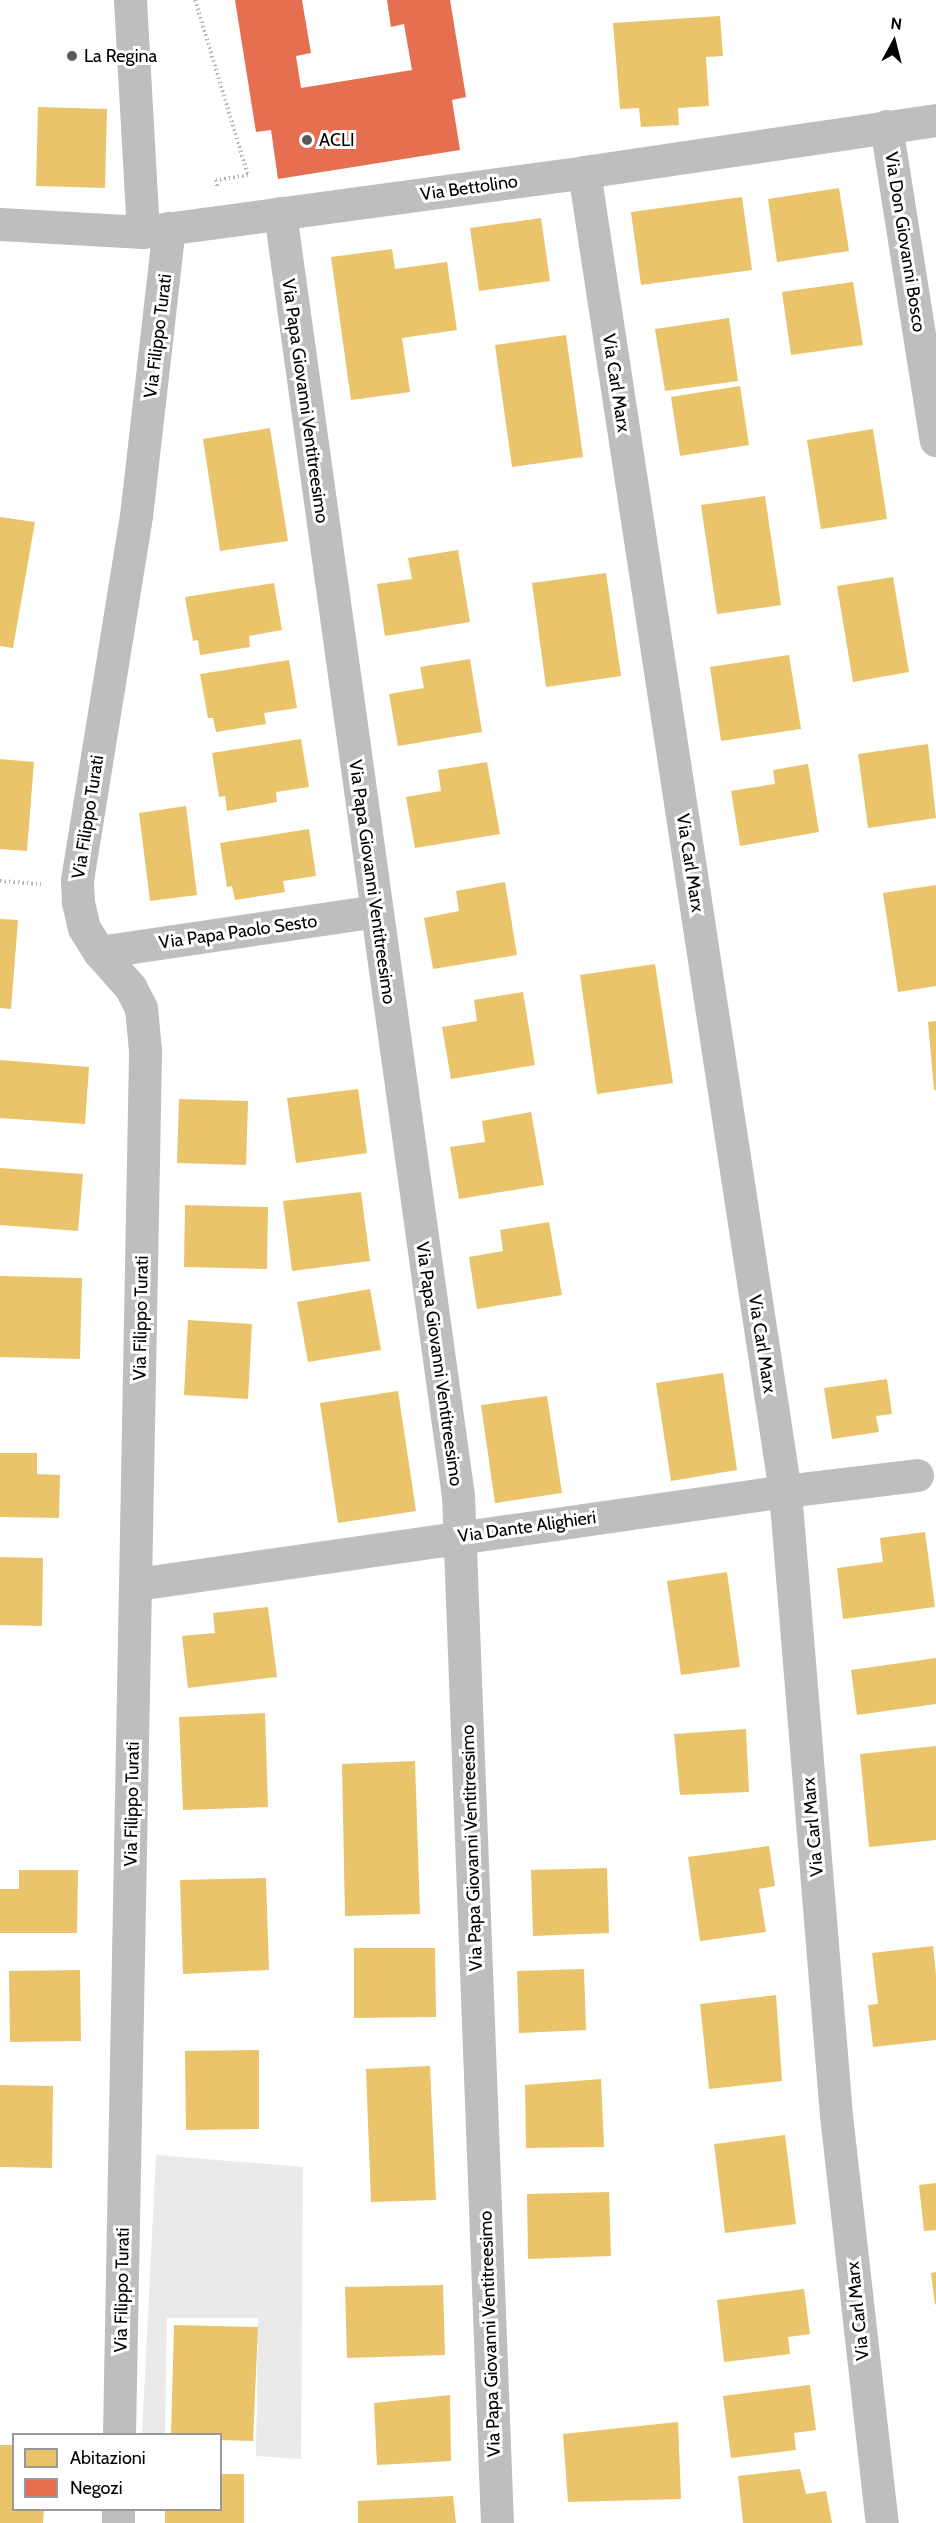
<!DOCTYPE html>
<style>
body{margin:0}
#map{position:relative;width:936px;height:2523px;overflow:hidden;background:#fff;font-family:Cabin,sans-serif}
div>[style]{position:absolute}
.green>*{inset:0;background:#eaeaea}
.homes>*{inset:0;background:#e9c46a}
.shops>*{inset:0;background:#e76f51}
.path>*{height:4px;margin-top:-2px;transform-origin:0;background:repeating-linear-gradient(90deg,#b8b8b8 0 1.5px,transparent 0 4.5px)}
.street>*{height:33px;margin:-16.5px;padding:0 16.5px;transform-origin:16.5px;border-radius:16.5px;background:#bebebe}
.dots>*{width:16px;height:16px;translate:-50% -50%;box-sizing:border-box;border:3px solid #fff;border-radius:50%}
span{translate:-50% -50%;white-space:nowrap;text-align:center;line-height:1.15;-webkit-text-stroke:6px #fff;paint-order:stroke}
.poi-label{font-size:18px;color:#000}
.left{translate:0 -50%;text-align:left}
.street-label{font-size:18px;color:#000}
.legend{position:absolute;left:12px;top:2433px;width:210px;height:78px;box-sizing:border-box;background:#fff;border:2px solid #999;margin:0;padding:8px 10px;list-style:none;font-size:18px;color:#000}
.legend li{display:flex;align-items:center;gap:12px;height:30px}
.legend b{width:30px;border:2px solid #999}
.north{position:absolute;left:864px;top:12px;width:60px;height:60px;-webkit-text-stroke:4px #fff;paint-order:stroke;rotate:7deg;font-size:16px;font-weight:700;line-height:24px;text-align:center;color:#000}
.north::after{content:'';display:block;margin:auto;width:21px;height:27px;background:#000;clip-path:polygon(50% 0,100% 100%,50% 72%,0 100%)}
</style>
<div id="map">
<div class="green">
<div style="clip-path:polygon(156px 2155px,303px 2167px,301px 2459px,256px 2456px,258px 2318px,167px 2318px,165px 2434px,142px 2434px)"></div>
</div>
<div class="homes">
<div style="clip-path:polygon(720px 16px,723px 56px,706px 57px,709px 106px,678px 108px,679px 125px,641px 127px,639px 108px,620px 109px,613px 23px)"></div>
<div style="clip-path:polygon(38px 107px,107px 109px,105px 188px,36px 186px)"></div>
<div style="clip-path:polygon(839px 188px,849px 251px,777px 262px,768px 199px)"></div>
<div style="clip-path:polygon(742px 197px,752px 270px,641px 285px,631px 212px)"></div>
<div style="clip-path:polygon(541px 218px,550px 281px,479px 291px,470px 228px)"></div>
<div style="clip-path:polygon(392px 249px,395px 269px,447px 262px,457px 330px,402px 338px,410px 392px,351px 400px,331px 257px)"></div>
<div style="clip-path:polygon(853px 282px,863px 345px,791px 355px,782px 292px)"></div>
<div style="clip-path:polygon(729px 318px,738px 381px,665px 391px,655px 329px)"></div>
<div style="clip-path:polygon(566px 335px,583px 457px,512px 467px,495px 345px)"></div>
<div style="clip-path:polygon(740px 386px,749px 445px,680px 456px,671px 397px)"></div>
<div style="clip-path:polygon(270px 428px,288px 541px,220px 551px,203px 439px)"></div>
<div style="clip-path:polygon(873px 429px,887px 519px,821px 529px,807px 440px)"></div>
<div style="clip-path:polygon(765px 496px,781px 605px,717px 614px,701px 505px)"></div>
<div style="clip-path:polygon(0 517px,35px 522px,13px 648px,0 646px)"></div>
<div style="clip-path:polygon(458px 550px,470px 622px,385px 636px,377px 584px,412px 579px,408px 558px)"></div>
<div style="clip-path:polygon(606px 573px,621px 676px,546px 687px,532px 583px)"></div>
<div style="clip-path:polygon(893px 577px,909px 672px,853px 682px,837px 586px)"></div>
<div style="clip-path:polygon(274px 583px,282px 630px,249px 636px,250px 647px,200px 655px,198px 640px,193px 641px,185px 597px)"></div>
<div style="clip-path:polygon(789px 655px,801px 729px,721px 741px,710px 667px)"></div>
<div style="clip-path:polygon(470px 659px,482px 732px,398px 746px,389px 694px,424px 688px,420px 667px)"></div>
<div style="clip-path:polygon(289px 660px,297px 708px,264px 713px,266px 724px,216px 732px,213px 718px,208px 718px,200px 674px)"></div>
<div style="clip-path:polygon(301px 739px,309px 787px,276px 792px,277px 802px,227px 811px,225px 796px,219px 797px,212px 753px)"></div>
<div style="clip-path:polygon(928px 744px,936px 818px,868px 828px,858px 754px)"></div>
<div style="clip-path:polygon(0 759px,34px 762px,27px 851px,0 849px)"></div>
<div style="clip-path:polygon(487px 762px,500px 834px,415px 848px,406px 797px,441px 791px,438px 770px)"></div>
<div style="clip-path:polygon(808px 764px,819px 832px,740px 846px,731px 791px,775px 784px,773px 770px)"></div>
<div style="clip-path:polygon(186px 806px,197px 895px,150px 901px,139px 813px)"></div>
<div style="clip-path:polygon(309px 829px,316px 876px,283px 881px,285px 892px,235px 900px,232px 886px,227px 887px,220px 843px)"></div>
<div style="clip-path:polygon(505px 882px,517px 955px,433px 969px,424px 918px,459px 911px,456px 891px)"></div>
<div style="clip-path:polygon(936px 885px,936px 986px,898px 992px,883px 893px)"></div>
<div style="clip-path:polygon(0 919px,18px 920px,11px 1009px,0 1008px)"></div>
<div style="clip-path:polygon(655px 964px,673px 1083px,597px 1094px,580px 975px)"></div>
<div style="clip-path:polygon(523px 992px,535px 1065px,451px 1079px,442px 1027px,477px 1021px,474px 1000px)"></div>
<div style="clip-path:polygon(936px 1021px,936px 1090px,934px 1090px,928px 1022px)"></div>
<div style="clip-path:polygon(0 1060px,89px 1067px,85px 1124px,0 1118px)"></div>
<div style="clip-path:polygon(358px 1089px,367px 1153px,296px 1163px,287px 1098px)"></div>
<div style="clip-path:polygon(179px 1099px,248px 1101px,246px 1165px,177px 1163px)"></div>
<div style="clip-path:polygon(531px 1112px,544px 1185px,459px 1199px,450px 1147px,485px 1142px,482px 1121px)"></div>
<div style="clip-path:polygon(0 1168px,83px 1174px,78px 1231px,0 1225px)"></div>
<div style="clip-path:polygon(361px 1192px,370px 1261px,292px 1271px,283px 1201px)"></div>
<div style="clip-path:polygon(185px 1205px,268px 1207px,267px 1269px,184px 1267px)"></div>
<div style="clip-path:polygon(549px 1222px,562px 1295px,477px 1309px,469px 1257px,503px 1251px,500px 1230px)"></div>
<div style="clip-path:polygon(0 1276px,82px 1278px,80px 1359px,0 1357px)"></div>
<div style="clip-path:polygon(370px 1289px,381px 1350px,308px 1362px,297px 1302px)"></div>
<div style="clip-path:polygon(188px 1320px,252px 1324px,248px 1399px,184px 1395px)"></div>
<div style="clip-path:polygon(723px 1373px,737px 1470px,671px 1481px,656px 1383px)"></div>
<div style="clip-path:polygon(887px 1379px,892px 1414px,876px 1416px,879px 1432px,832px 1439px,824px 1388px)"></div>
<div style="clip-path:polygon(398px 1391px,416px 1511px,338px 1523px,320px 1403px)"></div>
<div style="clip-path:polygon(547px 1396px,562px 1493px,495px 1503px,481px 1405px)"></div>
<div style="clip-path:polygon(0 1453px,37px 1453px,37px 1474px,60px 1475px,59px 1518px,0 1517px)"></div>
<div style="clip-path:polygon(925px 1532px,935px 1607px,843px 1619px,837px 1568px,883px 1562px,880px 1538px)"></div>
<div style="clip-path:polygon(0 1557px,43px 1558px,42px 1626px,0 1625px)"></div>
<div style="clip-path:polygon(727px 1572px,740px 1667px,681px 1675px,667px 1581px)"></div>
<div style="clip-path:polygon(268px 1607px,277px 1677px,188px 1688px,182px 1636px,215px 1633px,213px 1613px)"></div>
<div style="clip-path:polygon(936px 1658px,936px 1704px,857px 1715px,851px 1670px)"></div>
<div style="clip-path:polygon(265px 1713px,268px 1807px,183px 1810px,179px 1717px)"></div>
<div style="clip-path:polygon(746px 1729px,749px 1792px,680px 1795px,674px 1734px)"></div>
<div style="clip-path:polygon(936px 1746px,936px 1840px,869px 1847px,860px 1754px)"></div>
<div style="clip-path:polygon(415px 1761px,420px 1914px,345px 1916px,342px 1764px)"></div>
<div style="clip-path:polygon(769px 1846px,775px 1886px,759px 1889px,766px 1932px,700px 1941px,688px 1857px)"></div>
<div style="clip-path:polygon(607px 1868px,609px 1933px,533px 1936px,531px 1870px)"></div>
<div style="clip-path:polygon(19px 1870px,78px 1870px,77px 1933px,0 1933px,0 1889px,19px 1889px)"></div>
<div style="clip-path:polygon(266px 1878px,269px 1970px,183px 1974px,180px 1880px)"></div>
<div style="clip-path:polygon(933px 1946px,936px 1974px,936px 2040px,873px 2047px,868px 2005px,878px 2004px,872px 1953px)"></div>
<div style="clip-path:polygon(354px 1948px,435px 1948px,436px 2017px,354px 2018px)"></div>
<div style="clip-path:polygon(584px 1969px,586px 2030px,519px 2033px,517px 1971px)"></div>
<div style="clip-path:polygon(80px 1970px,81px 2041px,10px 2042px,9px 1971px)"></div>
<div style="clip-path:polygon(776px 1995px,782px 2081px,709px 2089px,700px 2004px)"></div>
<div style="clip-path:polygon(259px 2050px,259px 2129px,186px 2130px,185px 2051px)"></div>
<div style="clip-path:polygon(430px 2066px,436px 2200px,371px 2202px,366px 2069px)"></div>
<div style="clip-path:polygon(601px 2079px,604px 2147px,526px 2148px,525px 2085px)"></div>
<div style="clip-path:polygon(0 2085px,53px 2086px,52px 2168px,0 2167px)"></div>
<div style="clip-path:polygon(785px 2135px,796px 2224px,725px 2233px,714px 2144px)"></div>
<div style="clip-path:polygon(936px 2183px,936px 2230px,924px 2231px,919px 2185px)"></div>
<div style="clip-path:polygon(609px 2192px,611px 2256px,528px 2259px,527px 2194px)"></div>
<div style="clip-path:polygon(936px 2272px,936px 2304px,935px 2305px,931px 2273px)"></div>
<div style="clip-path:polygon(443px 2285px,445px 2355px,347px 2358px,345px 2287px)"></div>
<div style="clip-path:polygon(804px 2289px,810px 2334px,788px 2337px,790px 2354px,724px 2362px,717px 2300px)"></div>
<div style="clip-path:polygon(174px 2325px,258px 2327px,253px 2441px,220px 2440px,220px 2434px,171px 2434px)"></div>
<div style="clip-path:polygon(810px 2385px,816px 2430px,794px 2433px,796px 2450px,731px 2458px,723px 2396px)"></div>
<div style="clip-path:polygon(450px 2395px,451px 2461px,377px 2465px,374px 2403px)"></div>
<div style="clip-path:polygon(678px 2422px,681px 2499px,568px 2502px,563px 2434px)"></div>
<div style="clip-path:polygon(0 2445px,14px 2445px,14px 2510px,44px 2510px,43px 2523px,0 2523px)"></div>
<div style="clip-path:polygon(800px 2469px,806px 2494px,826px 2491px,832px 2523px,743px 2523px,738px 2476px)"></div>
<div style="clip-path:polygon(220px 2474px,244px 2474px,244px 2523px,165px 2523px,165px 2510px,220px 2510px)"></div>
<div style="clip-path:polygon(453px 2496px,456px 2523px,358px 2523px,358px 2501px)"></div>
</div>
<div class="shops">
<div style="clip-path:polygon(235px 0,302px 0,311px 53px,296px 56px,301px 88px,412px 70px,404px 24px,391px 27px,387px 0,450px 0,466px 97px,452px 100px,460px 150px,278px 179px,271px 130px,256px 132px)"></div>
</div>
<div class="path">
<div style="left:195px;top:0;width:183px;rotate:73.2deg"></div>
<div style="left:248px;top:175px;width:32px;rotate:171deg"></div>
<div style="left:216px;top:180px;width:7px;rotate:82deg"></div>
<div style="left:0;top:881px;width:41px;rotate:4.2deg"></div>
</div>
<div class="street">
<div style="left:130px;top:0;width:232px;rotate:86.8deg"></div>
<div style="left:886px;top:126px;width:318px;rotate:81deg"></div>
<div style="left:584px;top:172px;width:1334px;rotate:81.34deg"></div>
<div style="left:785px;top:1491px;width:626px;rotate:85.33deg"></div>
<div style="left:836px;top:2115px;width:411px;rotate:83.6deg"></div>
<div style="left:280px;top:213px;width:1294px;rotate:82.1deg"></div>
<div style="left:458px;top:1495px;width:1029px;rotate:87.83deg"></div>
<div style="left:0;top:224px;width:143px;rotate:3.2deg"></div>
<div style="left:143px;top:232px;width:445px;rotate:-7.7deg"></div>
<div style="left:584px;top:172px;width:356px;rotate:-8.4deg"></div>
<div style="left:99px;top:952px;width:280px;rotate:-8.4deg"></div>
<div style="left:137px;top:1584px;width:655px;rotate:-8.17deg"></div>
<div style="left:785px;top:1491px;width:133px;rotate:-6.9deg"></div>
<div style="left:119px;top:2434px;width:1384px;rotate:-88.92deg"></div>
<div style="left:145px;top:1050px;width:42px;rotate:-95.4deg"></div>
<div style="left:141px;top:1008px;width:22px;rotate:-117deg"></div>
<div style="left:131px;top:988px;width:48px;rotate:-131.6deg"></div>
<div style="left:99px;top:952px;width:28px;rotate:-122deg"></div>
<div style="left:84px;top:928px;width:28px;rotate:-103deg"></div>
<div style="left:78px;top:901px;width:21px;rotate:-93deg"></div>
<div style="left:77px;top:880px;width:369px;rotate:-80.8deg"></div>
<div style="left:136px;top:516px;width:290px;rotate:-83.5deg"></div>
<div style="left:118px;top:2523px;width:13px;rotate:-90deg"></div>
</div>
<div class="dots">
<div style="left:72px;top:56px;background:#595959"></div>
<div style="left:307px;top:140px;background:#595959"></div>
</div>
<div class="poi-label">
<span class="left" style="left:84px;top:56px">La Regina</span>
<span class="left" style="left:319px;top:140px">ACLI</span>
</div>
<div class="street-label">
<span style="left:469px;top:188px;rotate:-8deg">Via Bettolino</span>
<span style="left:905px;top:242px;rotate:81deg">Via Don Giovanni Bosco</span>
<span style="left:158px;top:336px;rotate:-83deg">Via Filippo Turati</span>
<span style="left:616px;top:383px;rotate:81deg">Via Carl Marx</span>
<span style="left:305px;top:401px;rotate:82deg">Via Papa Giovanni Ventitreesimo</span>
<span style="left:88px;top:817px;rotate:-81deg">Via Filippo Turati</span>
<span style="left:690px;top:863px;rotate:81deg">Via Carl Marx</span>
<span style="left:372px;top:882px;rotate:82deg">Via Papa Giovanni Ventitreesimo</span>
<span style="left:238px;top:932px;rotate:-8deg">Via Papa Paolo Sesto</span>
<span style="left:141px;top:1318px;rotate:-89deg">Via Filippo Turati</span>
<span style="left:762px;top:1344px;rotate:81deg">Via Carl Marx</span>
<span style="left:439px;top:1364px;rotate:82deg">Via Papa Giovanni Ventitreesimo</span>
<span style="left:527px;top:1527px;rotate:-8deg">Via Dante Alighieri</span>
<span style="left:132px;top:1804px;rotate:-89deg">Via Filippo Turati</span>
<span style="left:813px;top:1827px;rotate:-95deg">Via Carl Marx</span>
<span style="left:472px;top:1848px;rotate:-92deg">Via Papa Giovanni Ventitreesimo</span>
<span style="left:122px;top:2290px;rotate:-89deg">Via Filippo Turati</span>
<span style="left:858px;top:2311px;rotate:-96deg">Via Carl Marx</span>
<span style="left:490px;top:2334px;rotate:-92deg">Via Papa Giovanni Ventitreesimo</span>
</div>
<ul class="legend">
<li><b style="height:16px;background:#e9c46a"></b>Abitazioni</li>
<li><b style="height:16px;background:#e76f51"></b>Negozi</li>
</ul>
<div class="north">N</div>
</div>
